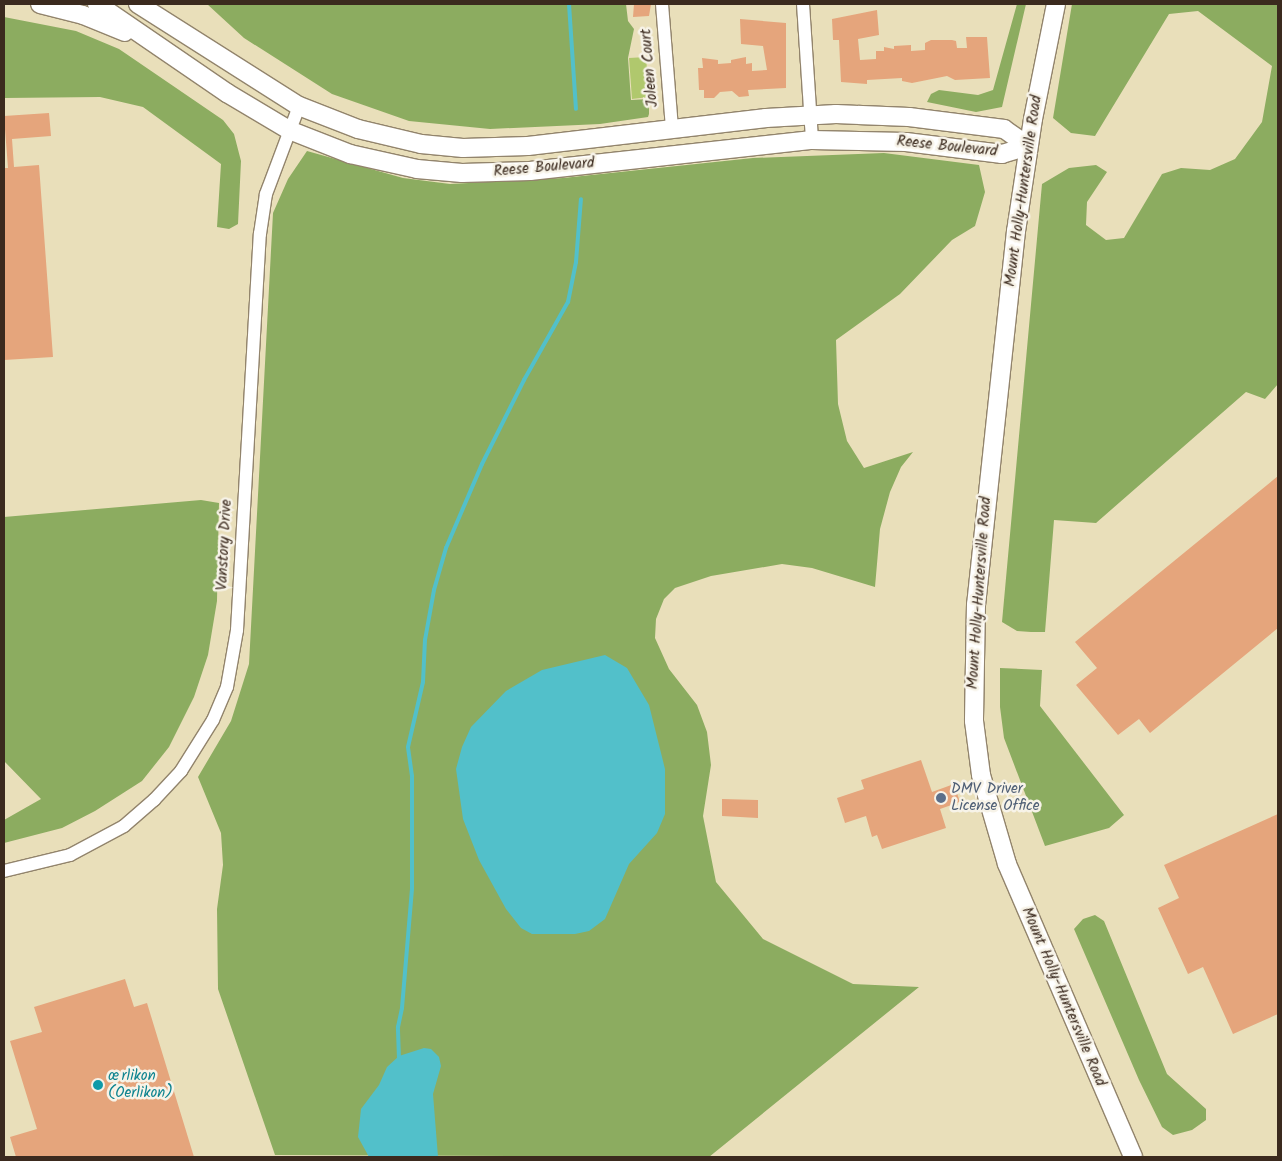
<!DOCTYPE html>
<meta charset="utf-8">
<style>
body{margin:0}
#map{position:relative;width:1282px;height:1161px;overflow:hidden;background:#e9dfba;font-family:Kalam,sans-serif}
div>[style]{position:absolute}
.green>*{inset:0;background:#b0c86d}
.forest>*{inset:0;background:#8cac60}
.water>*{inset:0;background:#52c0ca}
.stream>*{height:4px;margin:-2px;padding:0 2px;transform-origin:2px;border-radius:2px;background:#52c0ca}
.building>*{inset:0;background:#e5a57c}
.roads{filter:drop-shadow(1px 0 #92846c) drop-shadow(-1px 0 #92846c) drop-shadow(0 1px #92846c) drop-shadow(0 -1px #92846c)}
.street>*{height:12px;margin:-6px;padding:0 6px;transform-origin:6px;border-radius:6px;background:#fff}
.secondary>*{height:18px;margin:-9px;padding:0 9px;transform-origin:9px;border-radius:9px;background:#fff}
.dots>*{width:14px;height:14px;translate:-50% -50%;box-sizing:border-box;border:2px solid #f7f3e8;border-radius:50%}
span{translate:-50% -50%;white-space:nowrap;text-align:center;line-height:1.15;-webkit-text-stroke:5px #f7f3e8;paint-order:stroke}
.street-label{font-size:15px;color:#3b2a1e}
.service-label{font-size:15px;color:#4e5e75}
.left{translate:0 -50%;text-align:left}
.culture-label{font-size:15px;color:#0d838f}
.frame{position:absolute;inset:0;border:5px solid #3b2a1e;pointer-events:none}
</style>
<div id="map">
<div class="green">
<div style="clip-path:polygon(646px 57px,649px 97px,632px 99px,629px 58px)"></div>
</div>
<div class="forest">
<div style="clip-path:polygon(207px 4px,626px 4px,628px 21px,634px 29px,628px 58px,631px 100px,649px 99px,649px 114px,648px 117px,600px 124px,490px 129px,409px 121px,332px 94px,244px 38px)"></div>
<div style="clip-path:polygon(1017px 4px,1026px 4px,1002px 107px,976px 112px,927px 102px,931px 94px,939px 90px,978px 95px,993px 90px)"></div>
<div style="clip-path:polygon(1072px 4px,1278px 4px,1278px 384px,1265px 399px,1246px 392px,1096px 523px,1054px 520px,1045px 632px,1031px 632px,1017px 631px,1002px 622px,1042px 184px,1069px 168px,1096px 165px,1107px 172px,1087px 202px,1086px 225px,1106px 240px,1124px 238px,1162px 174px,1181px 168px,1210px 170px,1235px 159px,1262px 122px,1272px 66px,1198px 11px,1169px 14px,1095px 136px,1071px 133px,1053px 118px)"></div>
<div style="clip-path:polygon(4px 17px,76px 31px,119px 49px,223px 120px,234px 134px,241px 161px,238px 224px,229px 229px,217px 227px,221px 164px,143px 107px,100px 97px,4px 98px)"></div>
<div style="clip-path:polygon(307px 151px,403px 178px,450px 184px,563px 178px,753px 158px,884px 153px,979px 165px,985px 192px,975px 226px,952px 240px,900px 294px,836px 340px,838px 404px,847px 441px,864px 468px,913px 452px,901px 467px,890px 492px,880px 529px,875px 587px,812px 568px,782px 564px,711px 576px,675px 588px,664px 599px,656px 619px,655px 638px,669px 669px,697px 705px,707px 732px,711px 765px,703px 816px,716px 882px,763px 939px,853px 984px,919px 987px,709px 1157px,275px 1155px,218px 989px,217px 909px,223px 865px,221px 833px,198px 777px,231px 721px,249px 664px,273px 213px,288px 179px)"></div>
<div style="clip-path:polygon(201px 500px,219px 503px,217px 601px,208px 655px,194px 697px,169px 747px,142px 781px,95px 811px,62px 828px,4px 843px,4px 820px,41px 799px,4px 761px,4px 517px)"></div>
<div style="clip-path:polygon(1000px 668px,1042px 670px,1040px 706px,1124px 815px,1109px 828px,1045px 846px,1004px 738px,1000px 707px)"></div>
<div style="clip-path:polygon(1095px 915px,1104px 921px,1167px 1074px,1206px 1109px,1206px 1120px,1192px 1130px,1173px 1135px,1162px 1127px,1139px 1080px,1074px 929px,1083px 919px)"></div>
</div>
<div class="water">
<div style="clip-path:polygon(605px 655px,627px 668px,649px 705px,665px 769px,665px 814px,657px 833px,629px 864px,605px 919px,589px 931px,575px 934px,532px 934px,521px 928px,506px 909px,479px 860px,463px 819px,456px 769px,462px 747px,471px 727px,506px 691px,542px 670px)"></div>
<div style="clip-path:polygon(424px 1048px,431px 1049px,439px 1057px,441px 1066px,433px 1094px,438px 1157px,369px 1157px,358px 1137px,361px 1109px,379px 1085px,387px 1067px,399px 1056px)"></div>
</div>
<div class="stream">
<div style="left:569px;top:4px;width:105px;rotate:86.2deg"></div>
<div style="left:399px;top:1059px;width:32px;rotate:-92deg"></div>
<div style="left:398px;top:1027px;width:19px;rotate:-78deg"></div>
<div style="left:402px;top:1008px;width:119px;rotate:-85.2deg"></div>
<div style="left:412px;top:889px;width:113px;rotate:-90deg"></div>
<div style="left:412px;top:776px;width:29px;rotate:-98deg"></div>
<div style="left:408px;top:747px;width:67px;rotate:-77deg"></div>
<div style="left:423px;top:682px;width:42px;rotate:-87.3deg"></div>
<div style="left:425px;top:640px;width:51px;rotate:-79.8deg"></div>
<div style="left:434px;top:590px;width:44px;rotate:-74.1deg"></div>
<div style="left:446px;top:548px;width:91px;rotate:-66.8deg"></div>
<div style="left:482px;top:464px;width:94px;rotate:-63.4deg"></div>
<div style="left:524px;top:380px;width:90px;rotate:-60.6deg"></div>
<div style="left:568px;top:302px;width:41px;rotate:-78.7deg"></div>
<div style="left:576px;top:262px;width:63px;rotate:-85.5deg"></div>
</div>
<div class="building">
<div style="clip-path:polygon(634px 4px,651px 4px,649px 16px,633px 17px)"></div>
<div style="clip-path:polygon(877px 10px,879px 35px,858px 39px,860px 60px,876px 59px,876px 51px,884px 51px,884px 47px,894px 49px,894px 46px,911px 45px,911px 51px,925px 50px,925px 43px,931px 40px,952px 40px,956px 41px,957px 48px,967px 48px,966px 37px,987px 37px,990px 78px,955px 80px,947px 76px,912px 83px,902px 81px,902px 78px,867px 80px,867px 84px,841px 82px,839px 40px,833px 40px,832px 19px)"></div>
<div style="clip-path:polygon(740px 19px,786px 23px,786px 88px,748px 90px,749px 96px,739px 97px,732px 91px,720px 92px,714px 98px,704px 98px,704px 90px,699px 90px,698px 68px,703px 68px,702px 58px,718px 60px,718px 64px,731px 63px,731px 60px,746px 57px,746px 64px,752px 63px,752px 71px,767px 70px,763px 46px,741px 44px)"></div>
<div style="clip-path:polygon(49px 113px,51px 136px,12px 139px,14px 167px,39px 165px,53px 357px,4px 360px,4px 168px,8px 168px,4px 116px)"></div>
<div style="clip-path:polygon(1278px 476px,1278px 628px,1150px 733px,1139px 719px,1118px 735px,1076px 685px,1097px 668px,1075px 642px)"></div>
<div style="clip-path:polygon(921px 760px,932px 792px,954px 784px,960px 802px,940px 809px,946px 828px,882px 849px,877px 835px,872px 837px,866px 816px,845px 823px,837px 798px,864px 789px,861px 780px)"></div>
<div style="clip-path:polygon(722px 799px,758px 800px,758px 818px,722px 816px)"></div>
<div style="clip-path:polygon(1278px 814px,1278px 1014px,1233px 1034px,1203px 967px,1188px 974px,1158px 908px,1179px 898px,1164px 865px)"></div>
<div style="clip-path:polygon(125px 979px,134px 1007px,147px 1003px,194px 1157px,16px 1157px,10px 1137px,37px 1129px,10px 1041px,42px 1032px,34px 1007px)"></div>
</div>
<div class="roads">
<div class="street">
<div style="left:662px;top:4px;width:125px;rotate:85.4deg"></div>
<div style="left:803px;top:4px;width:136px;rotate:86.2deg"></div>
<div style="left:4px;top:871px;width:68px;rotate:-13.6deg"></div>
<div style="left:70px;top:855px;width:61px;rotate:-28.2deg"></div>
<div style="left:124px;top:826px;width:40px;rotate:-41deg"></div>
<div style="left:154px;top:800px;width:40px;rotate:-47deg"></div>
<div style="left:181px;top:771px;width:60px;rotate:-57.9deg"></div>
<div style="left:213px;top:720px;width:36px;rotate:-67deg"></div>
<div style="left:227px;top:687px;width:58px;rotate:-80deg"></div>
<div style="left:237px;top:630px;width:397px;rotate:-86.7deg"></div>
<div style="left:260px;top:234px;width:40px;rotate:-81.5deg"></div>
<div style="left:266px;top:194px;width:94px;rotate:-69.4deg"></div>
</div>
<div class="secondary">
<div style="left:40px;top:4px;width:44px;rotate:14.3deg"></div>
<div style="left:83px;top:15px;width:45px;rotate:22deg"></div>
<div style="left:97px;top:4px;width:158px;rotate:34.4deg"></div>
<div style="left:227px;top:93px;width:72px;rotate:30.8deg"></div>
<div style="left:289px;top:130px;width:66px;rotate:21.5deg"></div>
<div style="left:350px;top:154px;width:69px;rotate:12.6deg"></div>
<div style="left:417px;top:169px;width:45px;rotate:5.1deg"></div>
<div style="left:462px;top:173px;width:68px;rotate:-1.7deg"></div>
<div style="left:530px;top:171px;width:284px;rotate:-6.3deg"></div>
<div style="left:812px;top:140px;width:94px;rotate:1.2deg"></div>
<div style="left:906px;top:142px;width:97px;rotate:7.1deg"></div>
<div style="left:1002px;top:154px;width:27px;rotate:-17deg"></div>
<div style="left:138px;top:4px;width:191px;rotate:32.4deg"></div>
<div style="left:299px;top:106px;width:63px;rotate:21.3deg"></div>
<div style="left:358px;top:129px;width:65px;rotate:13.4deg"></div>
<div style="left:421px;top:144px;width:42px;rotate:5.4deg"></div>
<div style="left:463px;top:148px;width:65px;rotate:-1.8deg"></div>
<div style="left:528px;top:146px;width:240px;rotate:-6.7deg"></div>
<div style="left:766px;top:118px;width:70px;rotate:-3.3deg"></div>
<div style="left:836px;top:114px;width:73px;rotate:2.4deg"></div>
<div style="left:909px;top:117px;width:96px;rotate:7.2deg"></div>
<div style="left:1004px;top:129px;width:29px;rotate:35deg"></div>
<div style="left:1056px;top:4px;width:117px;rotate:101.3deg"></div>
<div style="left:1033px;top:119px;width:113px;rotate:98.6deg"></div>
<div style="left:1016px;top:231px;width:375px;rotate:96.1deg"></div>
<div style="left:976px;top:604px;width:117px;rotate:91deg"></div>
<div style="left:974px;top:721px;width:54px;rotate:82.6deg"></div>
<div style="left:981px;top:775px;width:93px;rotate:73.7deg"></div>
<div style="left:1007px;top:864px;width:319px;rotate:66.7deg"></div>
</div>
</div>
<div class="dots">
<div style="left:941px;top:798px;background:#5c6f8a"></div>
<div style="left:98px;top:1085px;background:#0f9aa8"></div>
</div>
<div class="street-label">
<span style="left:650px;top:68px;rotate:-95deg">Joleen Court</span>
<span style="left:947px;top:147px;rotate:6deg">Reese Boulevard</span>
<span style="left:544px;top:168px;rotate:-5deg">Reese Boulevard</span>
<span style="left:1024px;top:191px;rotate:-82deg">Mount Holly-Huntersville Road</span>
<span style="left:225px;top:545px;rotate:-87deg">Vanstory Drive</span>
<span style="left:980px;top:593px;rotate:-86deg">Mount Holly-Huntersville Road</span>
<span style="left:1063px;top:997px;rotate:67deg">Mount Holly-Huntersville Road</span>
</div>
<div class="service-label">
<span class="left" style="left:951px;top:798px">DMV Driver<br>License Office</span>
</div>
<div class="culture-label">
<span class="left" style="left:108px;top:1085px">œrlikon<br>(Oerlikon)</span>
</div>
<div class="frame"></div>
</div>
